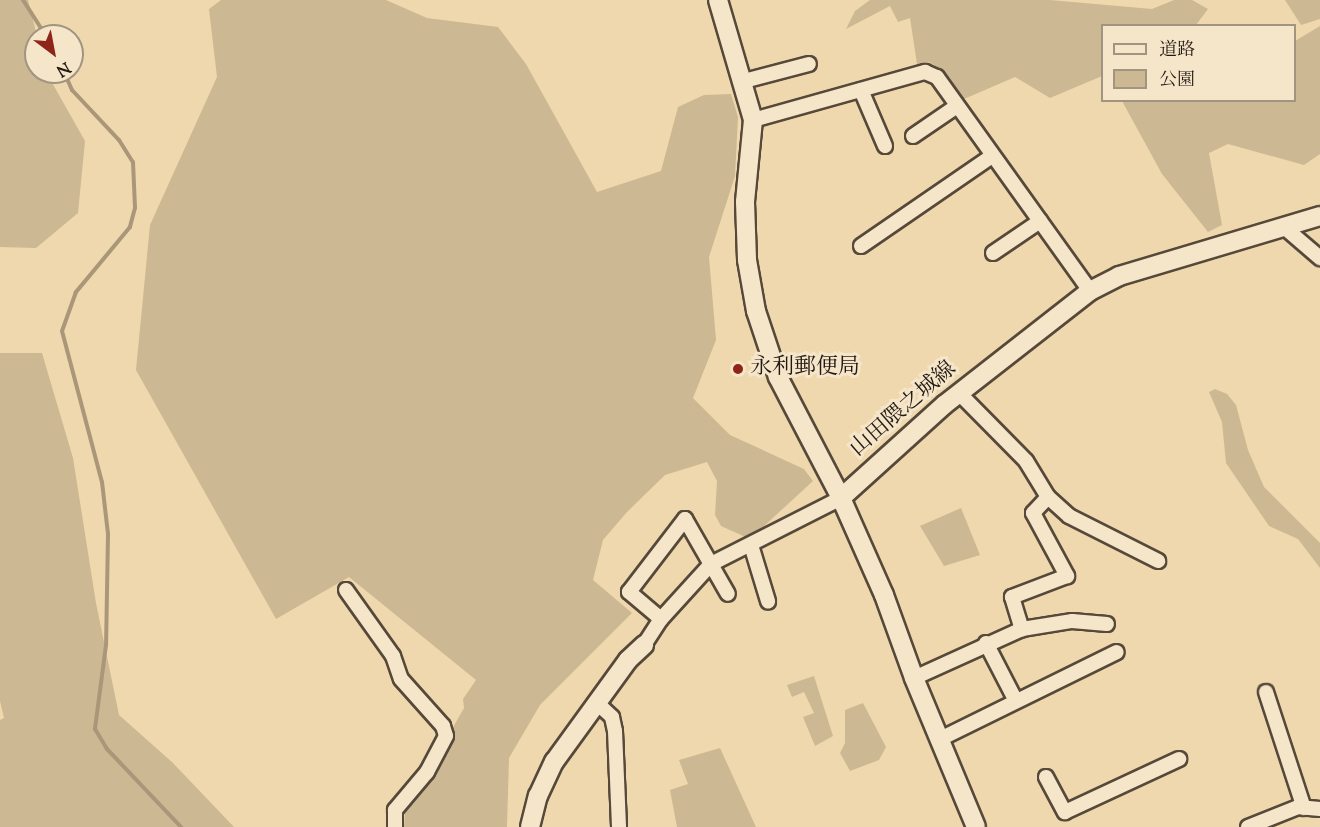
<!DOCTYPE html>
<meta charset="utf-8">
<style>
body{margin:0}
#map{position:relative;width:1320px;height:827px;overflow:hidden;background:#efd8ad;font-family:"Sorts Mill Goudy","Noto Serif JP",serif}
div>[style]{position:absolute}
.green>*{inset:0;background:#ccb893}
.stream>*{height:4px;margin:-2px;padding:0 2px;transform-origin:2px;border-radius:2px;background:#aa9779}
.roads{filter:drop-shadow(2px 0 #56493a) drop-shadow(-2px 0 #56493a) drop-shadow(0 2px #56493a) drop-shadow(0 -2px #56493a)}
.street>*{height:14px;margin:-7px;padding:0 7px;transform-origin:7px;border-radius:7px;background:#f5e6ca}
.secondary>*{height:18px;margin:-9px;padding:0 9px;transform-origin:9px;border-radius:9px;background:#f5e6ca}
.dots>*{width:16px;height:16px;translate:-50% -50%;box-sizing:border-box;border:3px solid #f5e6ca;border-radius:50%}
span{translate:-50% -50%;white-space:nowrap;text-align:center;line-height:1.15;-webkit-text-stroke:6px #f5e6ca;paint-order:stroke}
.poi-label{font-size:22px;color:#231913}
.left{translate:0 -50%;text-align:left}
.street-label{font-size:22px;color:#231913}
.legend{position:absolute;left:1101px;top:24px;width:195px;height:78px;box-sizing:border-box;background:#f5e6ca;border:2px solid #a19481;margin:0;padding:8px 10px;list-style:none;font-size:18px;color:#231913}
.legend li{display:flex;align-items:center;gap:12px;height:30px}
.legend b{width:30px;border:2px solid #a19481}
.north{position:absolute;left:24px;top:24px;width:60px;height:60px;box-sizing:border-box;background:#f5e6ca;border:2px solid #a19481;border-radius:50%;rotate:148deg;font-size:16px;font-weight:700;line-height:24px;text-align:center;color:#231913}
.north::after{content:'';display:block;margin:auto;width:21px;height:27px;background:#8f2418;clip-path:polygon(50% 0,100% 100%,50% 72%,0 100%)}
</style>
<div id="map">
<div class="green">
<div style="clip-path:polygon(0 0,28px 0,37px 36px,36px 72px,46px 72px,85px 141px,78px 213px,36px 248px,0 247px)"></div>
<div style="clip-path:polygon(221px 0,386px 0,427px 18px,498px 27px,526px 64px,597px 192px,661px 171px,678px 107px,704px 95px,731px 94px,738px 117px,735px 176px,709px 257px,716px 340px,693px 398px,730px 435px,804px 469px,813px 481px,750px 539px,721px 526px,715px 515px,717px 481px,707px 462px,665px 475px,627px 512px,603px 540px,593px 580px,632px 613px,540px 705px,509px 758px,507px 827px,404px 827px,405px 812px,464px 708px,463px 699px,476px 680px,349px 577px,276px 619px,136px 370px,150px 225px,217px 77px,209px 9px)"></div>
<div style="clip-path:polygon(870px 0,1050px 0,1152px 9px,1174px 0,1192px 0,1208px 9px,1196px 25px,1102px 26px,1102px 76px,1050px 98px,1015px 77px,964px 99px,940px 69px,929px 62px,917px 64px,910px 18px,898px 22px,890px 6px,846px 29px,855px 11px)"></div>
<div style="clip-path:polygon(1285px 0,1320px 0,1320px 19px,1301px 25px)"></div>
<div style="clip-path:polygon(1320px 26px,1320px 154px,1304px 165px,1228px 144px,1209px 153px,1222px 225px,1208px 232px,1162px 174px,1122px 101px,1294px 100px,1295px 41px)"></div>
<div style="clip-path:polygon(0 353px,42px 353px,73px 458px,96px 603px,119px 715px,172px 762px,234px 827px,0 827px,0 720px,4px 718px,0 701px)"></div>
<div style="clip-path:polygon(1215px 389px,1227px 394px,1236px 405px,1248px 450px,1264px 487px,1320px 543px,1320px 568px,1298px 539px,1269px 526px,1226px 463px,1222px 422px,1209px 392px)"></div>
<div style="clip-path:polygon(961px 508px,980px 555px,944px 566px,920px 526px)"></div>
<div style="clip-path:polygon(814px 676px,833px 736px,815px 746px,803px 717px,814px 713px,804px 692px,792px 697px,787px 685px)"></div>
<div style="clip-path:polygon(863px 703px,886px 747px,879px 760px,850px 771px,840px 753px,845px 743px,845px 710px)"></div>
<div style="clip-path:polygon(720px 748px,756px 827px,677px 827px,670px 790px,688px 784px,679px 760px)"></div>
</div>
<div class="stream">
<div style="left:23px;top:0;width:43px;rotate:57.4deg"></div>
<div style="left:64px;top:72px;width:20px;rotate:66deg"></div>
<div style="left:72px;top:90px;width:69px;rotate:46.8deg"></div>
<div style="left:119px;top:140px;width:26px;rotate:58deg"></div>
<div style="left:133px;top:162px;width:46px;rotate:87.5deg"></div>
<div style="left:135px;top:208px;width:20px;rotate:105deg"></div>
<div style="left:130px;top:227px;width:85px;rotate:129.7deg"></div>
<div style="left:76px;top:292px;width:41px;rotate:109.7deg"></div>
<div style="left:62px;top:331px;width:156px;rotate:75.2deg"></div>
<div style="left:102px;top:482px;width:52px;rotate:83.4deg"></div>
<div style="left:108px;top:534px;width:111px;rotate:91deg"></div>
<div style="left:106px;top:645px;width:85px;rotate:97.5deg"></div>
<div style="left:95px;top:729px;width:23px;rotate:59deg"></div>
<div style="left:107px;top:749px;width:108px;rotate:46.5deg"></div>
</div>
<div class="roads">
<div class="street">
<div style="left:744px;top:81px;width:67px;rotate:-14.7deg"></div>
<div style="left:861px;top:90px;width:61px;rotate:66.8deg"></div>
<div style="left:753px;top:120px;width:179px;rotate:-15.6deg"></div>
<div style="left:925px;top:72px;width:13px;rotate:23deg"></div>
<div style="left:937px;top:77px;width:263px;rotate:54.4deg"></div>
<div style="left:913px;top:136px;width:53px;rotate:-34.3deg"></div>
<div style="left:1284px;top:227px;width:48px;rotate:40.7deg"></div>
<div style="left:861px;top:246px;width:159px;rotate:-34.5deg"></div>
<div style="left:993px;top:253px;width:57px;rotate:-34.2deg"></div>
<div style="left:959px;top:393px;width:95px;rotate:45.4deg"></div>
<div style="left:1026px;top:461px;width:42px;rotate:58.6deg"></div>
<div style="left:1048px;top:497px;width:22px;rotate:133deg"></div>
<div style="left:1033px;top:513px;width:72px;rotate:61.6deg"></div>
<div style="left:1067px;top:576px;width:59px;rotate:159.1deg"></div>
<div style="left:1012px;top:597px;width:34px;rotate:73deg"></div>
<div style="left:1022px;top:629px;width:51px;rotate:-9.1deg"></div>
<div style="left:1072px;top:621px;width:35px;rotate:5deg"></div>
<div style="left:1048px;top:497px;width:28px;rotate:42deg"></div>
<div style="left:1069px;top:516px;width:100px;rotate:26.8deg"></div>
<div style="left:751px;top:545px;width:59px;rotate:73.1deg"></div>
<div style="left:346px;top:590px;width:81px;rotate:54.5deg"></div>
<div style="left:393px;top:656px;width:24px;rotate:71deg"></div>
<div style="left:401px;top:679px;width:63px;rotate:48.2deg"></div>
<div style="left:443px;top:726px;width:10px;rotate:73deg"></div>
<div style="left:446px;top:736px;width:41px;rotate:117.8deg"></div>
<div style="left:427px;top:772px;width:50px;rotate:130.1deg"></div>
<div style="left:395px;top:810px;width:17px;rotate:90deg"></div>
<div style="left:661px;top:619px;width:42px;rotate:-139.8deg"></div>
<div style="left:629px;top:592px;width:92px;rotate:-52.5deg"></div>
<div style="left:685px;top:519px;width:86px;rotate:60.2deg"></div>
<div style="left:986px;top:643px;width:65px;rotate:62.7deg"></div>
<div style="left:644px;top:645px;width:31px;rotate:-57deg"></div>
<div style="left:661px;top:619px;width:74px;rotate:-47.7deg"></div>
<div style="left:711px;top:564px;width:146px;rotate:-26.9deg"></div>
<div style="left:914px;top:678px;width:119px;rotate:-24.4deg"></div>
<div style="left:1266px;top:692px;width:122px;rotate:71.9deg"></div>
<div style="left:596px;top:702px;width:22px;rotate:43deg"></div>
<div style="left:612px;top:717px;width:14px;rotate:78deg"></div>
<div style="left:615px;top:731px;width:96px;rotate:87.6deg"></div>
<div style="left:938px;top:740px;width:199px;rotate:-26.2deg"></div>
<div style="left:1046px;top:777px;width:40px;rotate:62deg"></div>
<div style="left:1065px;top:812px;width:126px;rotate:-24.9deg"></div>
<div style="left:1248px;top:827px;width:54px;rotate:-21.8deg"></div>
<div style="left:1298px;top:807px;width:22px;rotate:5deg"></div>
</div>
<div class="secondary">
<div style="left:718px;top:0;width:125px;rotate:73.7deg"></div>
<div style="left:753px;top:120px;width:82px;rotate:95.6deg"></div>
<div style="left:745px;top:202px;width:58px;rotate:88deg"></div>
<div style="left:747px;top:260px;width:52px;rotate:80deg"></div>
<div style="left:756px;top:311px;width:70px;rotate:71.6deg"></div>
<div style="left:778px;top:377px;width:136px;rotate:62.5deg"></div>
<div style="left:841px;top:498px;width:106px;rotate:66.1deg"></div>
<div style="left:884px;top:595px;width:88px;rotate:70.1deg"></div>
<div style="left:914px;top:678px;width:161px;rotate:67.4deg"></div>
<div style="left:841px;top:498px;width:139px;rotate:-42.1deg"></div>
<div style="left:944px;top:405px;width:185px;rotate:-38deg"></div>
<div style="left:1090px;top:291px;width:33px;rotate:-27deg"></div>
<div style="left:1119px;top:276px;width:210px;rotate:-16.6deg"></div>
<div style="left:530px;top:827px;width:32px;rotate:-76deg"></div>
<div style="left:538px;top:796px;width:38px;rotate:-65deg"></div>
<div style="left:554px;top:762px;width:126px;rotate:-54deg"></div>
<div style="left:628px;top:660px;width:22px;rotate:-43deg"></div>
</div>
</div>
<div class="dots">
<div style="left:738px;top:369px;background:#8f2418"></div>
</div>
<div class="poi-label">
<span class="left" style="left:750px;top:369px">永利郵便局</span>
</div>
<div class="street-label">
<span style="left:904px;top:410px;rotate:-41deg">山田隈之城線</span>
</div>
<ul class="legend">
<li><b style="height:8px;background:#f5e6ca"></b>道路</li>
<li><b style="height:16px;background:#ccb893"></b>公園</li>
</ul>
<div class="north">N</div>
</div>
